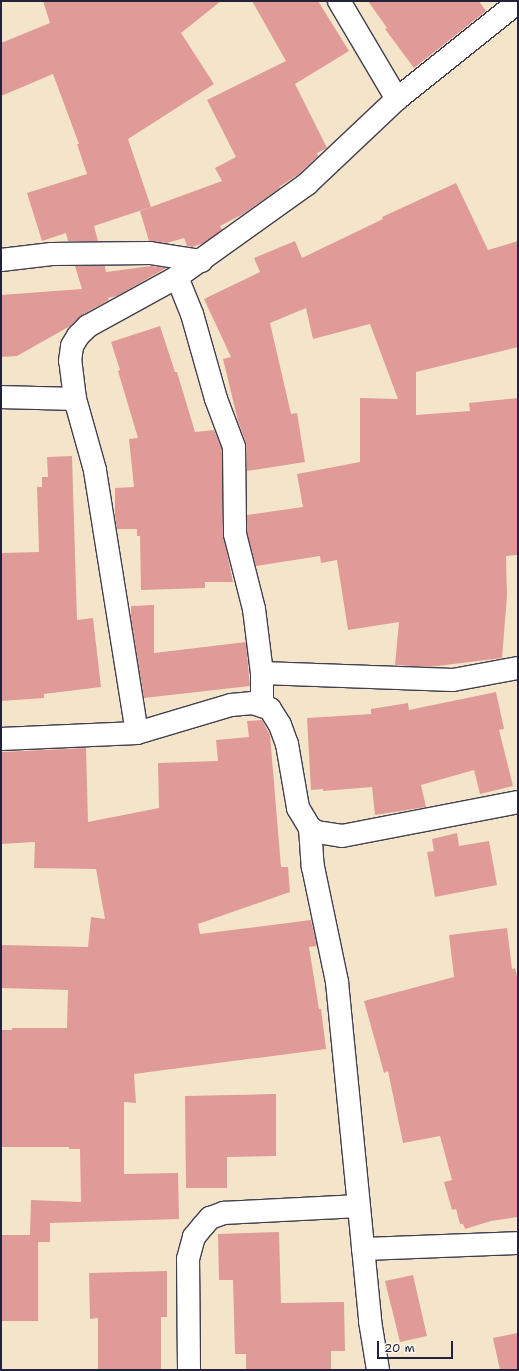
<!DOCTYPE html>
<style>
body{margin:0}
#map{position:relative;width:519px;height:1371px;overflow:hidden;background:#f4e5ca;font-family:"Shantell Sans",sans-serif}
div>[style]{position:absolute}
.building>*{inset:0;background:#e09b98}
.roads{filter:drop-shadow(1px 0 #423f50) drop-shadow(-1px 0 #423f50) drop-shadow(0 1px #423f50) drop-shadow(0 -1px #423f50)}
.street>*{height:22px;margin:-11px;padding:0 11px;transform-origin:11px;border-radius:11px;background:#fff}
span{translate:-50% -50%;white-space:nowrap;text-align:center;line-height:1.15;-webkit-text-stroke:3px #fbf7ec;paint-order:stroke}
.frame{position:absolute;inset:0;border:2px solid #22223b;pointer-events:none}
.scale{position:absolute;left:377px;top:1341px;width:76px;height:18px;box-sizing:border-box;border:2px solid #22223b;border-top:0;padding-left:5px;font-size:12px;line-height:14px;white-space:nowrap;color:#22223b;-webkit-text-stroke:3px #fbf7ec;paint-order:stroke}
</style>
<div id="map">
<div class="building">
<div style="clip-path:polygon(43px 1px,221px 1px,181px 33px,214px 84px,128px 139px,151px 207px,94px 226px,98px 241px,68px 241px,66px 233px,42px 241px,27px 193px,87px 174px,77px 144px,79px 144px,53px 74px,1px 96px,1px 43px,50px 23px)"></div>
<div style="clip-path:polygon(252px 1px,318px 1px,349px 51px,295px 84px,327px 148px,317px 153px,318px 156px,299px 174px,279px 187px,280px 188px,243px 214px,220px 226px,222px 230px,204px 243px,192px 247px,187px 246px,184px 238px,167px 243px,149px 241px,140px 211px,222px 181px,215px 168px,236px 157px,207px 100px,286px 61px)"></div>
<div style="clip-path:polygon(368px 1px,479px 1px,486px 11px,414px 68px,385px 29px,387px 28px)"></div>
<div style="clip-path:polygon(456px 183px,488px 250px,518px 241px,518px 347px,416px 372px,416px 415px,470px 411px,469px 403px,518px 398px,518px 555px,506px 556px,507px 596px,502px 658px,429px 667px,395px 665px,399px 622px,348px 630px,337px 560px,321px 563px,320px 556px,256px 566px,247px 532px,247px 515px,303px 507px,297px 474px,360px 462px,360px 398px,398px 399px,370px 324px,313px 339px,306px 308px,270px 323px,291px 414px,297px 413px,305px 462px,247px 471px,246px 443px,238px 421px,223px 359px,231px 357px,204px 299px,260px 272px,254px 258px,295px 241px,302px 258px,383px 219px,382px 217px)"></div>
<div style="clip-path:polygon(75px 266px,105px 266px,106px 272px,151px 266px,166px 268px,117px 296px,108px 298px,109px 300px,82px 315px,70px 326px,17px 356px,1px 357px,1px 295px,82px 289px)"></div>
<div style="clip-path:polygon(160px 326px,175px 372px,177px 372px,195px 432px,214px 430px,222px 449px,223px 534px,233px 582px,205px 582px,205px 588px,141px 590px,140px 536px,137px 536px,137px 529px,117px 529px,115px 515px,115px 488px,134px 487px,129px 439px,138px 438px,118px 371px,120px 370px,111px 342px)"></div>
<div style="clip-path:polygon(72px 456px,77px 620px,93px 618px,101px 687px,44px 694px,44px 698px,1px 701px,1px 553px,39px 552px,37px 487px,42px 487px,42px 477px,48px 477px,47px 457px)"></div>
<div style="clip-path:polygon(154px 605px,154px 653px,246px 642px,250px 686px,144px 698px,131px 617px,131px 606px)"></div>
<div style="clip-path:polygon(496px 692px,504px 729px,499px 730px,513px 786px,480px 794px,474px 770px,421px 785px,426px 807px,375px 815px,372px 787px,323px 791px,323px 789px,311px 790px,307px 718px,371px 714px,371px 709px,408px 703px,409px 710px)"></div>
<div style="clip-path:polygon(262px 720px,270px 735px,281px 867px,288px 867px,290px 892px,198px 924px,200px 934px,311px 920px,317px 946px,309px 947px,319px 1009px,321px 1009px,326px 1049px,134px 1074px,136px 1103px,124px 1102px,124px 1174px,178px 1173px,179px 1219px,50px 1223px,50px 1242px,38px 1242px,38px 1321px,1px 1321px,1px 1235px,30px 1235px,31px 1200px,81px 1202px,80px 1149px,69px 1149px,69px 1147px,1px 1147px,1px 1030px,12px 1030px,12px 1028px,67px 1028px,68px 990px,1px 988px,1px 945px,88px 947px,91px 917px,105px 919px,96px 869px,34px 868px,35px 842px,1px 844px,1px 752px,86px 748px,88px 822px,159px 808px,158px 763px,218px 761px,216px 740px,249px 737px,247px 721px)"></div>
<div style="clip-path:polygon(457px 833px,459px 846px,489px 841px,497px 885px,435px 897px,427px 852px,434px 851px,432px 839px)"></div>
<div style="clip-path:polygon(507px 928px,512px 969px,515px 968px,518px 980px,518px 1217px,491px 1221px,465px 1229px,463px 1224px,460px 1224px,456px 1209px,452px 1210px,444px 1182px,452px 1180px,440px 1136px,403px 1143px,388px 1071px,384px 1073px,364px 1001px,454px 977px,449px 935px)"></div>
<div style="clip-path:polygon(276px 1094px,276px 1156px,227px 1157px,227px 1188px,186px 1188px,185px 1096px)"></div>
<div style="clip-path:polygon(279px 1232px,281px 1303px,344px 1302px,345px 1351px,331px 1351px,331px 1370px,246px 1370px,246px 1354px,235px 1354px,233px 1280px,219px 1280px,218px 1234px)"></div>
<div style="clip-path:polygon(167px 1271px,167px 1317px,161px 1317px,161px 1370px,98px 1370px,98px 1318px,90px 1319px,89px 1273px)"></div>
<div style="clip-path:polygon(413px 1275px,427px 1336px,400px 1342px,385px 1281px)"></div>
<div style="clip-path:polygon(518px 1333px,518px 1370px,500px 1370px,493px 1338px)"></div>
</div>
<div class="roads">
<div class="street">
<div style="left:339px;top:1px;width:114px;rotate:59.4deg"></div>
<div style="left:1px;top:260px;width:51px;rotate:-6.7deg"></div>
<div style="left:52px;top:254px;width:98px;rotate:-0.6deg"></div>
<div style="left:150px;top:253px;width:52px;rotate:8.9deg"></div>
<div style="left:177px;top:277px;width:40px;rotate:68deg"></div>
<div style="left:192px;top:314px;width:88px;rotate:74.2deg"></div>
<div style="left:216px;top:399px;width:51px;rotate:69.4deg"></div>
<div style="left:234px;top:447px;width:87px;rotate:89.3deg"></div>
<div style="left:235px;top:534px;width:77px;rotate:75.8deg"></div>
<div style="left:254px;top:609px;width:64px;rotate:82.9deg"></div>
<div style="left:262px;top:673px;width:32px;rotate:90deg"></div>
<div style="left:1px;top:397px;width:74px;rotate:1.5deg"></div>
<div style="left:262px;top:673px;width:191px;rotate:2.1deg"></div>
<div style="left:453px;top:680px;width:66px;rotate:-10.5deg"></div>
<div style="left:137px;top:733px;width:266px;rotate:-99.1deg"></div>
<div style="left:95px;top:470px;width:74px;rotate:-105.7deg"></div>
<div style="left:75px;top:399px;width:38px;rotate:-97deg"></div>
<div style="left:70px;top:361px;width:15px;rotate:-82deg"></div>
<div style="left:72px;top:346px;width:12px;rotate:-59deg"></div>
<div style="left:78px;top:336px;width:14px;rotate:-45deg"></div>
<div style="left:88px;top:326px;width:102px;rotate:-28.8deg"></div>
<div style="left:177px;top:277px;width:160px;rotate:-35.6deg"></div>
<div style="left:307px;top:184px;width:124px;rotate:-43.4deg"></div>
<div style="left:397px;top:99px;width:155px;rotate:-38.7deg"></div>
<div style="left:1px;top:739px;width:136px;rotate:-2.5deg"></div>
<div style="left:137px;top:733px;width:98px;rotate:-16.6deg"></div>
<div style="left:231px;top:705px;width:22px;rotate:-5deg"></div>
<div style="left:253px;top:703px;width:18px;rotate:19deg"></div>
<div style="left:270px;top:709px;width:19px;rotate:58deg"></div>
<div style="left:280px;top:725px;width:20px;rotate:70deg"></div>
<div style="left:287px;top:744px;width:65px;rotate:80.2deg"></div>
<div style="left:298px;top:808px;width:23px;rotate:59deg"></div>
<div style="left:310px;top:828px;width:8px;rotate:30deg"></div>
<div style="left:317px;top:832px;width:25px;rotate:9deg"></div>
<div style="left:342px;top:836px;width:179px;rotate:-10.9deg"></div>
<div style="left:310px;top:828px;width:39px;rotate:86deg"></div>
<div style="left:313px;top:867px;width:117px;rotate:78.2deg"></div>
<div style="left:337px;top:982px;width:341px;rotate:84.4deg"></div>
<div style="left:370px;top:1321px;width:50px;rotate:80.7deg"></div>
<div style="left:363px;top:1249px;width:155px;rotate:-2.2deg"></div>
<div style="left:189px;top:1370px;width:111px;rotate:-90.5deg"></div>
<div style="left:188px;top:1259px;width:23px;rotate:-75deg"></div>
<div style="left:194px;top:1237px;width:14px;rotate:-51deg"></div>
<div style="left:203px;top:1226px;width:11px;rotate:-49deg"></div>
<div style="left:210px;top:1218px;width:15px;rotate:-20deg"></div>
<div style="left:224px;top:1213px;width:134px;rotate:-3deg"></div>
</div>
</div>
<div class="frame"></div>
<div class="scale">20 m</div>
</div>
